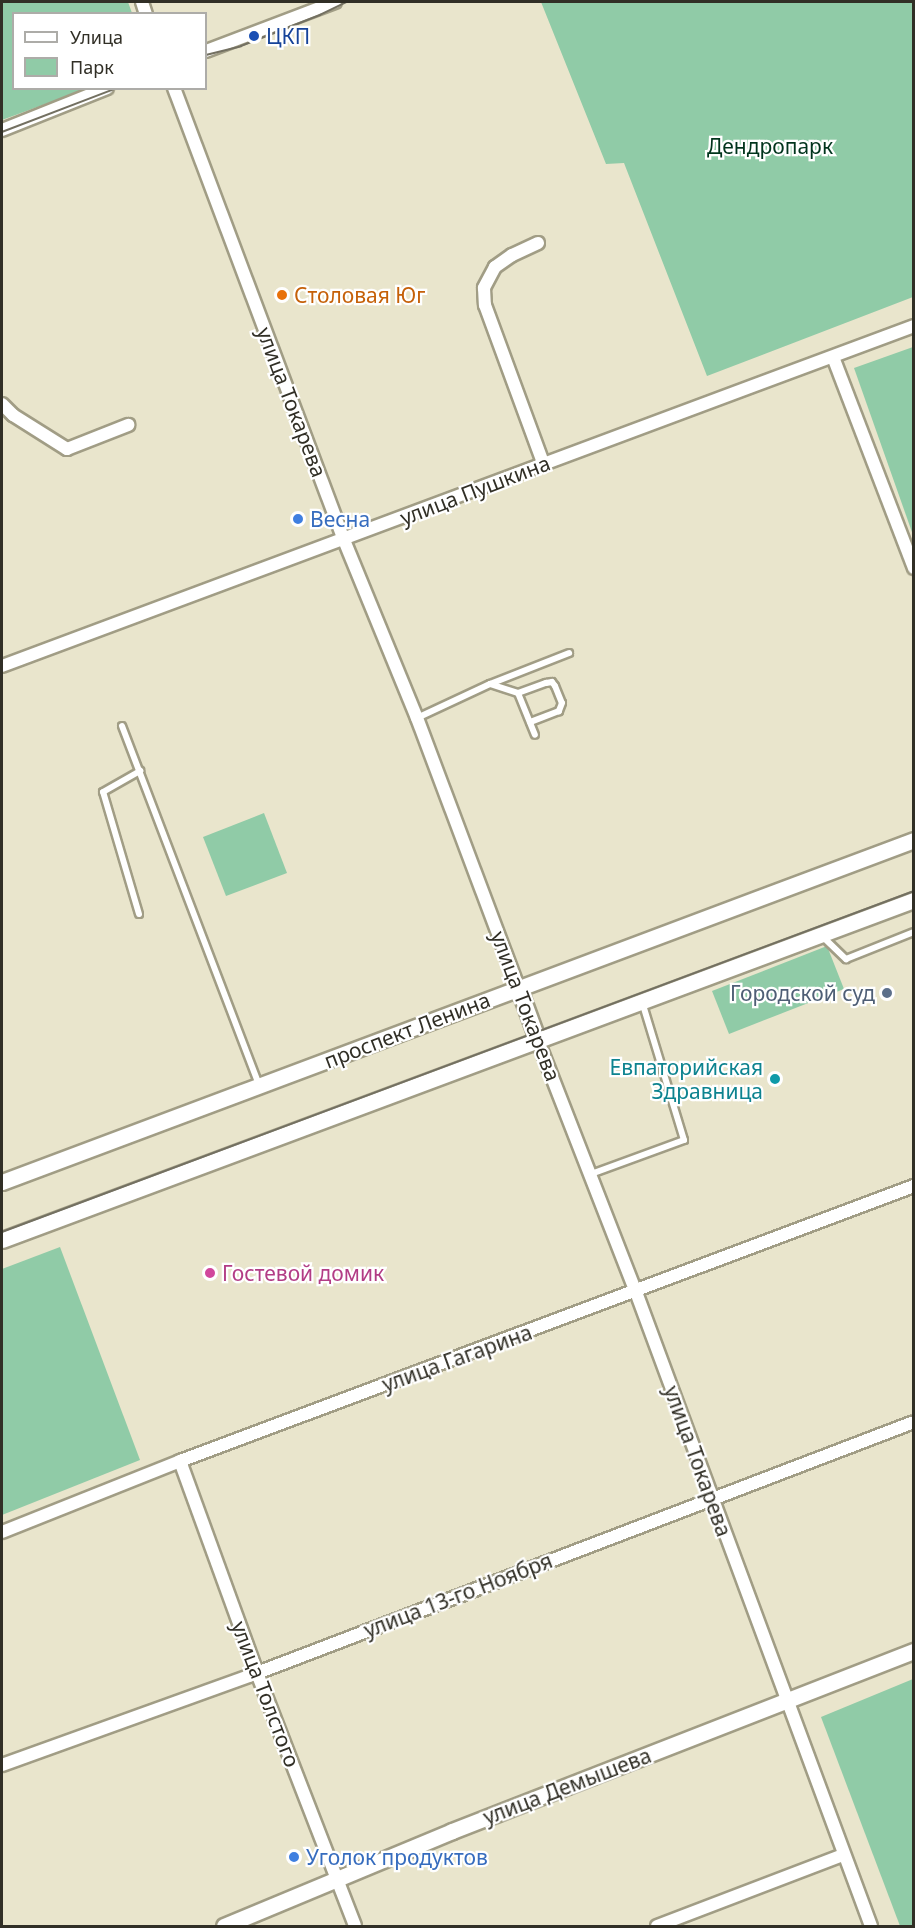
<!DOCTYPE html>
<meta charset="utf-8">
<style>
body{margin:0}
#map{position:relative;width:915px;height:1928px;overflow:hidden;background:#e9e5cc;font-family:"Noto Sans",sans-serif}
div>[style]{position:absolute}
.green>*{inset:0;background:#90cba7}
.roads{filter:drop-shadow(2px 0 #a19d85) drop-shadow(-2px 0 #a19d85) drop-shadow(0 2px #a19d85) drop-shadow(0 -2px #a19d85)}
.service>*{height:6px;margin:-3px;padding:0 3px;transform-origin:3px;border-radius:3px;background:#fff}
.minor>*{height:12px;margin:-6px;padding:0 6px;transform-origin:6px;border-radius:6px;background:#fff}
.tertiary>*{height:15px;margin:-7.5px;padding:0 7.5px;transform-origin:7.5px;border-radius:7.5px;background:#fff}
.tram>*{height:1.5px;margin:-0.75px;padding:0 0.75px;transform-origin:0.75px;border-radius:0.75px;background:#737061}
.dots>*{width:16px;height:16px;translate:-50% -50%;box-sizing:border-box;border:3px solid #fff;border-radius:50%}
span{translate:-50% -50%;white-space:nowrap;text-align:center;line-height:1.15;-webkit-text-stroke:4.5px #fff;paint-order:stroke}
.transit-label{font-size:21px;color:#164399}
.left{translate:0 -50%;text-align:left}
.park-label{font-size:21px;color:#00341c}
.food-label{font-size:21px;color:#c56008}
.street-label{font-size:21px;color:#312f26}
.shop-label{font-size:21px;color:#366cbe}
.service-label{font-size:21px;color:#4e5e75}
.right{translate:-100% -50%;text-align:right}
.culture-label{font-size:21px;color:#0d838f}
.hotel-label{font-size:21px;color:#b23c85}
.frame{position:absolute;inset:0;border:3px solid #312f26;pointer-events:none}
.legend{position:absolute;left:12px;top:12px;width:195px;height:78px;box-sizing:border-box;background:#fff;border:2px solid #adaca8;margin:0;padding:8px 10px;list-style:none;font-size:18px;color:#312f26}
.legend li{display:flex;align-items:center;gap:12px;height:30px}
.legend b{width:30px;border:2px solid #adaca8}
</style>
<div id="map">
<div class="green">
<div style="clip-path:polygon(2px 2px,128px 2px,132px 13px,14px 14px,14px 88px,86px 89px,2px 120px)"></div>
<div style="clip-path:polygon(541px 2px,913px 2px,913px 297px,707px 376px,624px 163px,606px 164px)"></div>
<div style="clip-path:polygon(913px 347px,914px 347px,913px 535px,854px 368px)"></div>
<div style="clip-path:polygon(264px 813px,287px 873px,226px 896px,203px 837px)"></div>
<div style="clip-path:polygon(827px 946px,844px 989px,729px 1034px,712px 991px)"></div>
<div style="clip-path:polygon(60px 1247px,140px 1460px,2px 1515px,2px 1269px)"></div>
<div style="clip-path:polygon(913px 1679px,913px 1926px,900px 1926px,821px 1717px)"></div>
</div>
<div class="roads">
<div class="service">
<div style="left:490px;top:684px;width:85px;rotate:-21.4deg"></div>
<div style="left:518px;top:693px;width:30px;rotate:-20deg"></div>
<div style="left:546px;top:683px;width:6px;rotate:-9deg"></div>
<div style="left:552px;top:682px;width:5px;rotate:53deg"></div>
<div style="left:555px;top:686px;width:18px;rotate:68deg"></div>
<div style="left:562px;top:703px;width:9px;rotate:111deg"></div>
<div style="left:559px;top:711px;width:31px;rotate:159deg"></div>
<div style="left:417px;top:718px;width:81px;rotate:-25deg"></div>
<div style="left:490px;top:684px;width:29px;rotate:18deg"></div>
<div style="left:518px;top:693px;width:45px;rotate:68deg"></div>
<div style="left:122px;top:726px;width:384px;rotate:69.1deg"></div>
<div style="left:139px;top:914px;width:127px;rotate:-106.4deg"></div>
<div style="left:103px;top:792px;width:43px;rotate:-29.6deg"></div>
<div style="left:821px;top:935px;width:35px;rotate:44deg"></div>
<div style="left:846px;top:959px;width:73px;rotate:-21.7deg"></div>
<div style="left:591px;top:1174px;width:99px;rotate:-20.1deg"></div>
<div style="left:684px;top:1140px;width:144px;rotate:-106.9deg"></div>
</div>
<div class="minor">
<div style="left:142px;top:2px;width:13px;rotate:72deg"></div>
<div style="left:206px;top:51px;width:138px;rotate:-20.8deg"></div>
<div style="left:174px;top:88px;width:483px;rotate:69.4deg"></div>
<div style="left:344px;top:540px;width:192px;rotate:67.7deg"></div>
<div style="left:417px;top:718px;width:290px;rotate:69.4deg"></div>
<div style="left:2px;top:130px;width:113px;rotate:-21.8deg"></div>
<div style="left:538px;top:243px;width:29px;rotate:155deg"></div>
<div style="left:512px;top:255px;width:21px;rotate:145deg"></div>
<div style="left:495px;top:267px;width:24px;rotate:118deg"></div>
<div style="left:484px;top:288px;width:17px;rotate:87deg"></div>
<div style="left:485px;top:305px;width:171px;rotate:69.8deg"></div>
<div style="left:833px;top:357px;width:226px;rotate:69deg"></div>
<div style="left:2px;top:404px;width:16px;rotate:45deg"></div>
<div style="left:13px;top:415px;width:64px;rotate:32.2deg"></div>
<div style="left:67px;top:449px;width:66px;rotate:-21.5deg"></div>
<div style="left:2px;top:666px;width:973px;rotate:-20.45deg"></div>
<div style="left:538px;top:1041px;width:269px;rotate:68.7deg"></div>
<div style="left:636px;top:1292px;width:676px;rotate:69.66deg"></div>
<div style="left:180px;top:1461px;width:226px;rotate:70deg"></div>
<div style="left:257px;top:1673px;width:271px;rotate:68.8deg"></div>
<div style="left:2px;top:1532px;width:192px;rotate:-21.7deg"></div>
<div style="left:180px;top:1461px;width:784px;rotate:-20.54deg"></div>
<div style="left:2px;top:1765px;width:271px;rotate:-19.8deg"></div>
<div style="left:257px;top:1673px;width:703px;rotate:-20.91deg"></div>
<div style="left:657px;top:1926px;width:199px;rotate:-20.9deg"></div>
</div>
<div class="tertiary">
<div style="left:519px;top:989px;width:55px;rotate:69.9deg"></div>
<div style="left:2px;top:1182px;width:974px;rotate:-20.56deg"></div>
<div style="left:2px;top:1240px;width:973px;rotate:-20.45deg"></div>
<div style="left:224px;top:1926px;width:247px;rotate:-22.6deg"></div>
<div style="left:452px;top:1831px;width:496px;rotate:-21.3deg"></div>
</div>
</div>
<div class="tram">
<div style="left:206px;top:55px;width:36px;rotate:-14deg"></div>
<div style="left:241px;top:46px;width:85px;rotate:-21.4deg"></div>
<div style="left:320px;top:15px;width:30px;rotate:-26deg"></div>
<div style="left:2px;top:132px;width:123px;rotate:-20.9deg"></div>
<div style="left:2px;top:1232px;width:974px;rotate:-20.5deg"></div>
</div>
<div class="dots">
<div style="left:254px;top:36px;background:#1a4fb4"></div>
<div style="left:282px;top:295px;background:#e8710a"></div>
<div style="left:298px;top:519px;background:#3f7fe0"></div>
<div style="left:887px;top:993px;background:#5c6f8a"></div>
<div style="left:775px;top:1079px;background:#0f9aa8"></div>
<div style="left:210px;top:1273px;background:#d1479c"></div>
<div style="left:294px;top:1857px;background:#3f7fe0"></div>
</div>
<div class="transit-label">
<span class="left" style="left:266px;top:36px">ЦКП</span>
</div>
<div class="park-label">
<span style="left:770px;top:146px">Дендропарк</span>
</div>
<div class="food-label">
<span class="left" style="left:294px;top:295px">Столовая Юг</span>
</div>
<div class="street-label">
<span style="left:292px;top:402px;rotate:69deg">улица Токарева</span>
<span style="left:475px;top:490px;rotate:-21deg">улица Пушкина</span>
<span style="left:526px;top:1006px;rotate:69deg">улица Токарева</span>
<span style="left:407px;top:1030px;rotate:-21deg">проспект Ленина</span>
<span style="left:457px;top:1358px;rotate:-20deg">улица Гагарина</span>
<span style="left:698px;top:1461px;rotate:70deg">улица Токарева</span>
<span style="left:458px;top:1595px;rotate:-21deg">улица 13-го Ноября</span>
<span style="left:266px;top:1694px;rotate:69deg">улица Толстого</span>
<span style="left:567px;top:1786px;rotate:-21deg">улица Демышева</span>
</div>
<div class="shop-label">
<span class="left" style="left:310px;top:519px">Весна</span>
<span class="left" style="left:306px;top:1857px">Уголок продуктов</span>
</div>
<div class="service-label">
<span class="right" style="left:875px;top:993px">Городской суд</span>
</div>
<div class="culture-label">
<span class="right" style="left:763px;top:1079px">Евпаторийская<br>Здравница</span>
</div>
<div class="hotel-label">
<span class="left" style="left:222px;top:1273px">Гостевой домик</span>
</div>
<div class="frame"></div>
<ul class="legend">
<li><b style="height:8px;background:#fff"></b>Улица</li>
<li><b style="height:16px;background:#90cba7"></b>Парк</li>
</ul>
</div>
